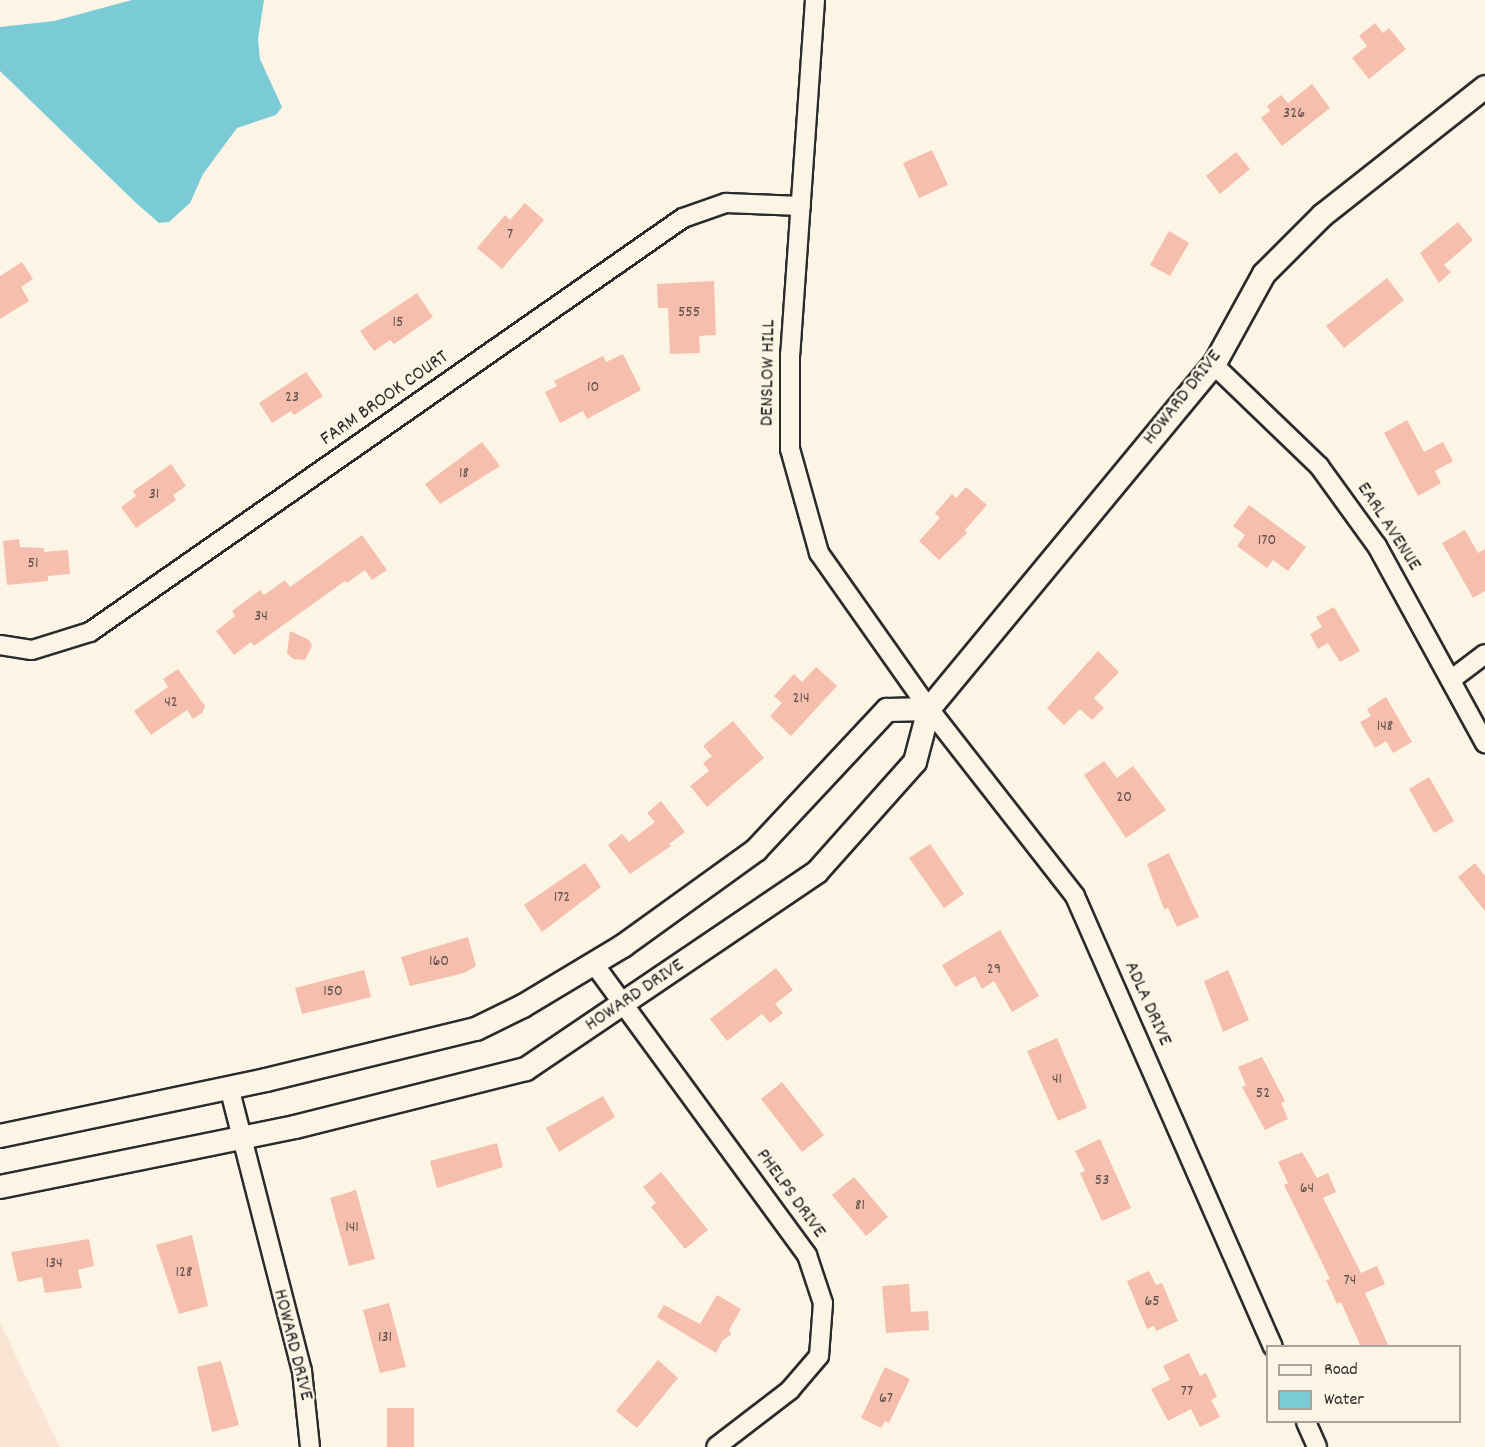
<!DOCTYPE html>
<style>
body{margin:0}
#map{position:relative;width:1485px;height:1447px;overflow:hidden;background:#fcf5e5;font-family:Dekko,sans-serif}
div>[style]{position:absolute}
.built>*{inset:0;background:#fae4d4}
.water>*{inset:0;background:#7bcbd6}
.building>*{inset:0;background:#f6beac}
.roads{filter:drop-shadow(2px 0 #2b2b2b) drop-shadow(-2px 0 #2b2b2b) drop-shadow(0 2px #2b2b2b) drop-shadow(0 -2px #2b2b2b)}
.minor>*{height:18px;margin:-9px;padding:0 9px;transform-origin:9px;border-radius:9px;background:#fcf5e5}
.tertiary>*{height:22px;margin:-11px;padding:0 11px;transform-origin:11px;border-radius:11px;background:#fcf5e5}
span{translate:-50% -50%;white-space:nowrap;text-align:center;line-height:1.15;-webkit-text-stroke:4.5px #fcf5e5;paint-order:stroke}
.number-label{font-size:16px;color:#5e504b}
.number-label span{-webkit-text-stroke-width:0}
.street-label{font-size:20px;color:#2b2b2b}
.legend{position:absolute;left:1266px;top:1345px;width:195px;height:78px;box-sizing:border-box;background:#fcf5e5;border:2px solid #a8a49b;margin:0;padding:8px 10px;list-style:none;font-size:18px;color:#2b2b2b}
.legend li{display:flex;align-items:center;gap:12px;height:30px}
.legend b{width:30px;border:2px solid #a8a49b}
</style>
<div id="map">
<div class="built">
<div style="clip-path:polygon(0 1323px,60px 1447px,0 1447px)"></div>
</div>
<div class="water">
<div style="clip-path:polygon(132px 0,264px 0,258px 39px,260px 59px,282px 107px,276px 115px,237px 128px,203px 174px,190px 203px,169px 222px,159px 223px,135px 202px,0 71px,0 27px,54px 21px)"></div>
</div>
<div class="building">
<div style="clip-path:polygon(1375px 23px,1383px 33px,1389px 28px,1406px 49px,1369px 79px,1352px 58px,1367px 46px,1359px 36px)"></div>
<div style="clip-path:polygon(1312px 84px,1330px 108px,1282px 146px,1261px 118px,1270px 111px,1267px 106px,1281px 95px,1288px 103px)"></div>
<div style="clip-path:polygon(932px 150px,948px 185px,919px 198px,903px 163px)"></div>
<div style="clip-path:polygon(1236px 152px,1250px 169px,1220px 194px,1206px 176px)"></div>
<div style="clip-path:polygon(525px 203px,544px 220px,502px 269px,477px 248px,505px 215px,510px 220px)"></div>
<div style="clip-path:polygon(1458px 222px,1473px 240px,1444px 265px,1451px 272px,1439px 283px,1420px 253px)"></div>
<div style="clip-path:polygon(1169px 231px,1189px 243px,1170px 276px,1150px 265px)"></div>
<div style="clip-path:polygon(22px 262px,33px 279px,21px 287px,29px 301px,0 319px,0 276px)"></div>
<div style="clip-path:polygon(1387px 278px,1404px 300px,1344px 348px,1326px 326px)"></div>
<div style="clip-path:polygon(714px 281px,716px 335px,699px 336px,700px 353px,670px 354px,668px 308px,658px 308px,657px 284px)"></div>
<div style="clip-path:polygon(417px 293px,433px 317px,394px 344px,390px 340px,374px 351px,360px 331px)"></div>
<div style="clip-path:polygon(623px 354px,641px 390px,587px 419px,583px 411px,560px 423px,545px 392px,557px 386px,554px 381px,603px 356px,606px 362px)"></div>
<div style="clip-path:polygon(306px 372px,323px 396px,294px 415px,291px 411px,272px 423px,259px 403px)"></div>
<div style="clip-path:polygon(1407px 420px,1424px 452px,1443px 442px,1453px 461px,1435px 471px,1441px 483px,1418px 496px,1384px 433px)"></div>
<div style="clip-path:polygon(482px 442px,500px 466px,440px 504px,425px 484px)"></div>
<div style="clip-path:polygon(171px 464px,186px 486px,173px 495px,176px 500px,136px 528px,121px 507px,136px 496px,133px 491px)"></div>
<div style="clip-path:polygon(966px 487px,987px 505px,965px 530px,967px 533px,939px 560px,919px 541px,940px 518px,935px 513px,952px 494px,956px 498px)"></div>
<div style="clip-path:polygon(1249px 505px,1306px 547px,1288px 571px,1273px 560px,1267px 568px,1237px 546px,1245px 535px,1233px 526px)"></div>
<div style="clip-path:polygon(1465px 530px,1478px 553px,1485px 549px,1485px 591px,1473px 598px,1442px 543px)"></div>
<div style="clip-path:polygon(362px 535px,387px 570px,372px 580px,365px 570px,347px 583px,345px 581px,254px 646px,251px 642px,234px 655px,216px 631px,235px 616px,232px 611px,260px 590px,264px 595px,285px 580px,290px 587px)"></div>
<div style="clip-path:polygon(19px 539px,20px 547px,44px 548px,44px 552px,68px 550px,70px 574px,48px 576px,48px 581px,7px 585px,3px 541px)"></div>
<div style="clip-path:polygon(1334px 607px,1360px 651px,1340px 662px,1328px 643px,1318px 649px,1310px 634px,1322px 627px,1316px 617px)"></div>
<div style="clip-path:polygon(290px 631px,309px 640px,312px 646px,305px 660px,293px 659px,287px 653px)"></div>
<div style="clip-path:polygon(1098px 651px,1119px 672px,1094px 698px,1104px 708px,1092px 720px,1080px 709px,1064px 725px,1047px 708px)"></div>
<div style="clip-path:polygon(816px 667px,837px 686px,791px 736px,770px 716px,782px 703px,774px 696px,794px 674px,802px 682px)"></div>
<div style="clip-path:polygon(178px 669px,205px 706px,202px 713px,193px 719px,187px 710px,151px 735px,134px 711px,168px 687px,163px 679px)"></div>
<div style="clip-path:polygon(1386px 697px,1412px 742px,1393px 753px,1386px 741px,1375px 748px,1360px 722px,1371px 716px,1367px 709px)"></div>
<div style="clip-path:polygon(733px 721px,764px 758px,707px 807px,690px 786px,709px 771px,703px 763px,712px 756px,703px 746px)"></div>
<div style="clip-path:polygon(1104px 761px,1117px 778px,1133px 766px,1166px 810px,1126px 838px,1084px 775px)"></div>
<div style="clip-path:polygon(1429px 777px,1454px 821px,1434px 833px,1409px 789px)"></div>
<div style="clip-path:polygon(661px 801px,685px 832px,669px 844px,671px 846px,630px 874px,608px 845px,622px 834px,629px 842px,655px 822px,647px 813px)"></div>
<div style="clip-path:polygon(930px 844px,964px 894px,944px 908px,909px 858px)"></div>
<div style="clip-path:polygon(1169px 853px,1199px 917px,1177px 927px,1168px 908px,1164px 909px,1147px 864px)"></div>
<div style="clip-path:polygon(585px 863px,601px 887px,542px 932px,524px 905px)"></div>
<div style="clip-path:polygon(1475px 863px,1485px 876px,1485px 911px,1458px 877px)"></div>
<div style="clip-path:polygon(1000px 930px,1039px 996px,1012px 1012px,994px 981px,982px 989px,975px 976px,955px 987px,942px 965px)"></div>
<div style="clip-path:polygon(468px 937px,476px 966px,464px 973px,410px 986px,401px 957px)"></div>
<div style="clip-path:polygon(776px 968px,793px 990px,775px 1004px,783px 1013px,770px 1023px,762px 1014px,727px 1041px,710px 1019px)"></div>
<div style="clip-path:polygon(364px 970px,371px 997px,302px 1014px,295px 988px)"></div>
<div style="clip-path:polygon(1228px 970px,1249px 1020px,1223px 1032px,1204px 981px)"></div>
<div style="clip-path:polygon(1057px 1038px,1087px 1108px,1058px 1121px,1027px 1051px)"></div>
<div style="clip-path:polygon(1262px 1057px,1285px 1101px,1281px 1103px,1288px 1119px,1265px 1130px,1242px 1087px,1246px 1085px,1238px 1067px)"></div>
<div style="clip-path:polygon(782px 1082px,824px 1135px,802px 1152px,761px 1099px)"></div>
<div style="clip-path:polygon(603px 1096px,615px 1117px,559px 1152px,546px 1128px)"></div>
<div style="clip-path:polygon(1100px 1139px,1131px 1208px,1102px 1221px,1080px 1173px,1085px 1171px,1075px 1151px)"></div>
<div style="clip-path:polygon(497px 1143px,503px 1167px,437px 1188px,430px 1161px)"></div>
<div style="clip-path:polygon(1302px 1152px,1317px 1178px,1328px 1173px,1336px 1192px,1323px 1198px,1361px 1273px,1377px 1266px,1385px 1284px,1365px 1293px,1389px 1347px,1361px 1347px,1341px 1302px,1337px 1304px,1326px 1280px,1330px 1279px,1284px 1185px,1288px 1183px,1278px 1162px)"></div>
<div style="clip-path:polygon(661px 1172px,708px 1230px,685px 1249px,651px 1207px,656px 1203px,643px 1187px)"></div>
<div style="clip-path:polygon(854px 1177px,888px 1217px,866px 1236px,832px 1195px)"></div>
<div style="clip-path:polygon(356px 1190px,375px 1259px,349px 1266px,330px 1198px)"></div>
<div style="clip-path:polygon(192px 1235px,208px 1306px,179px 1314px,156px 1245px)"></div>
<div style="clip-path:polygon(89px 1239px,94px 1266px,78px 1270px,82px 1288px,45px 1293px,42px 1277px,18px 1282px,11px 1252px)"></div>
<div style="clip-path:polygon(1149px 1271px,1156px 1285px,1162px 1283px,1178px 1321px,1156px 1331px,1154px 1326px,1147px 1329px,1127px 1281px)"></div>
<div style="clip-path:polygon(909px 1284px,911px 1312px,928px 1311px,929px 1330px,886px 1333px,882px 1286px)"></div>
<div style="clip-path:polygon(717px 1295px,741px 1309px,729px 1330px,731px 1335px,723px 1340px,716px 1353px,657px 1317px,664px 1305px,700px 1324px)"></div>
<div style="clip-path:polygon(389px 1303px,406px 1367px,380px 1373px,363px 1310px)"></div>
<div style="clip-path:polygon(1189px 1353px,1200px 1376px,1206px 1373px,1217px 1397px,1211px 1400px,1220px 1417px,1200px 1427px,1191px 1409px,1168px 1421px,1151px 1389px,1170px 1380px,1163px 1366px)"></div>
<div style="clip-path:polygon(658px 1360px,678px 1378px,637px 1428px,616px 1411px)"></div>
<div style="clip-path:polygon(221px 1361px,239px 1425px,212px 1432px,197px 1367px)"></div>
<div style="clip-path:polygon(885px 1367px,910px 1379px,889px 1423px,885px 1421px,881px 1428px,861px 1418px)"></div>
<div style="clip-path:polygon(387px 1408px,414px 1408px,414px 1447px,387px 1447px)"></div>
</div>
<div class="roads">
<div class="minor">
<div style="left:815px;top:0;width:355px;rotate:94deg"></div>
<div style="left:790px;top:354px;width:95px;rotate:90deg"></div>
<div style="left:790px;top:449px;width:108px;rotate:74.4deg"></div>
<div style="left:819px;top:553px;width:191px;rotate:54.8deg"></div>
<div style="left:929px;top:709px;width:237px;rotate:52deg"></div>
<div style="left:1075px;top:896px;width:492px;rotate:66.3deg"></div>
<div style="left:1214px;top:365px;width:146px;rotate:43.9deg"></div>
<div style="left:1319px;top:466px;width:99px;rotate:54.1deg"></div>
<div style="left:1377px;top:546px;width:225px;rotate:61.3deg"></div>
<div style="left:0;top:645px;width:32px;rotate:9deg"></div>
<div style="left:32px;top:650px;width:61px;rotate:-17.2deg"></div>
<div style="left:90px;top:632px;width:723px;rotate:-34.92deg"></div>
<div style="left:683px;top:218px;width:46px;rotate:-19.2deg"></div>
<div style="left:726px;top:203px;width:75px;rotate:2.3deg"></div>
<div style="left:1452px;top:679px;width:41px;rotate:-37.1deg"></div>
<div style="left:594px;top:964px;width:361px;rotate:53.8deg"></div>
<div style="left:807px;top:1255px;width:51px;rotate:71.6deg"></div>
<div style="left:823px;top:1303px;width:53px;rotate:94.3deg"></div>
<div style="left:819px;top:1356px;width:45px;rotate:130.5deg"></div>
<div style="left:790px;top:1390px;width:93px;rotate:142.4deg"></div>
<div style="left:229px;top:1087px;width:293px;rotate:75.6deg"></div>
<div style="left:302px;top:1371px;width:76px;rotate:84deg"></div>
<div style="left:1306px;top:1422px;width:27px;rotate:66deg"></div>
</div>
<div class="tertiary">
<div style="left:0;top:1136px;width:272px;rotate:-11.9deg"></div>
<div style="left:266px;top:1080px;width:216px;rotate:-13.7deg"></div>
<div style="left:476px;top:1029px;width:52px;rotate:-26.1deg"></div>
<div style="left:523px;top:1006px;width:117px;rotate:-31deg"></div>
<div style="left:623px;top:946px;width:164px;rotate:-35.8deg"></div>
<div style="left:756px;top:850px;width:192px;rotate:-46.9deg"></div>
<div style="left:887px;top:710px;width:42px;rotate:-1.4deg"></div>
<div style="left:0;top:1187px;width:301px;rotate:-11.5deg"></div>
<div style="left:295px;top:1127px;width:238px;rotate:-14.1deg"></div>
<div style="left:526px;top:1069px;width:351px;rotate:-34.1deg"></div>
<div style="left:817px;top:872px;width:147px;rotate:-48.3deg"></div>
<div style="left:915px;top:762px;width:55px;rotate:-75.2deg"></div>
<div style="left:929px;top:709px;width:447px;rotate:-50.4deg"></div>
<div style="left:1214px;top:365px;width:104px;rotate:-61.2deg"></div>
<div style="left:1264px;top:274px;width:83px;rotate:-45deg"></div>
<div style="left:1323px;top:215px;width:206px;rotate:-38.3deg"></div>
</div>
</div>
<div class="number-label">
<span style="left:1294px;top:114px">326</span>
<span style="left:510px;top:235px">7</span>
<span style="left:689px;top:313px">555</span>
<span style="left:398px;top:323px">15</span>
<span style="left:593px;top:388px">10</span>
<span style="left:292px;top:398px">23</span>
<span style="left:464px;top:474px">18</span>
<span style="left:154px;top:495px">31</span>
<span style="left:1267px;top:541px">170</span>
<span style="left:33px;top:564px">51</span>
<span style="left:261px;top:617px">34</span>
<span style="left:801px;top:699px">214</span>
<span style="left:171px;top:703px">42</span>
<span style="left:1385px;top:727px">148</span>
<span style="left:1124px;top:798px">20</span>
<span style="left:562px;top:898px">172</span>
<span style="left:439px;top:962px">160</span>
<span style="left:994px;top:970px">29</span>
<span style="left:333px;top:992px">150</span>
<span style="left:1057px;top:1080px">41</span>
<span style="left:1263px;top:1094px">52</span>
<span style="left:1102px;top:1181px">53</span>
<span style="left:1307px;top:1189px">64</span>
<span style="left:860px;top:1206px">81</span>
<span style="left:352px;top:1228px">141</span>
<span style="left:54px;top:1264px">134</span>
<span style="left:184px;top:1273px">128</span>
<span style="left:1350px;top:1281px">74</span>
<span style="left:1152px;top:1302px">65</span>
<span style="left:385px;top:1338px">131</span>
<span style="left:1187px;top:1392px">77</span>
<span style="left:886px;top:1399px">67</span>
</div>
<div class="street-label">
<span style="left:769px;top:373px;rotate:-89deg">DENSLOW HILL</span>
<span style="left:1183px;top:398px;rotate:-52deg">HOWARD DRIVE</span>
<span style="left:385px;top:399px;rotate:-35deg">FARM BROOK COURT</span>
<span style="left:1388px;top:527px;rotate:57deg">EARL AVENUE</span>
<span style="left:635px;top:996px;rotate:-34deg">HOWARD DRIVE</span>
<span style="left:1147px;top:1004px;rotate:66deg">ADLA DRIVE</span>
<span style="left:790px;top:1194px;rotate:54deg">PHELPS DRIVE</span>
<span style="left:292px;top:1345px;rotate:76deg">HOWARD DRIVE</span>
</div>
<ul class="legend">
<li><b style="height:8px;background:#fcf5e5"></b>Road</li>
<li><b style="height:16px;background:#7bcbd6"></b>Water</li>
</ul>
</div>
